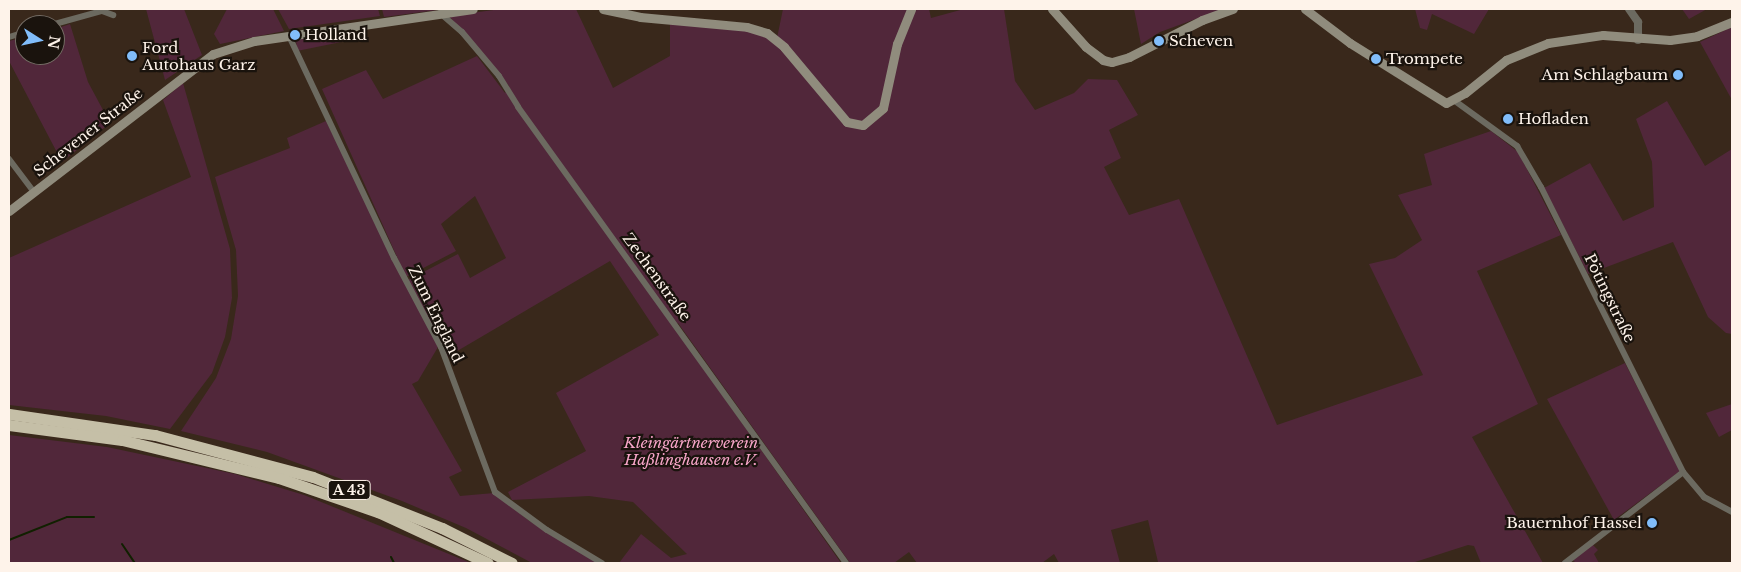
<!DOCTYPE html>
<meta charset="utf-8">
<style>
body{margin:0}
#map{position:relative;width:1741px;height:572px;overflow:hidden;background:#39281b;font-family:"Libre Baskerville",serif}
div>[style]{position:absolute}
.green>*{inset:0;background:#51273a}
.stream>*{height:2px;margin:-1px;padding:0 1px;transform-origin:1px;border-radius:1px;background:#112000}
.minor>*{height:6px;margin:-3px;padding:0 3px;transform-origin:3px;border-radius:3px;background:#6c6a60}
.tertiary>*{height:8px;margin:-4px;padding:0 4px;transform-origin:4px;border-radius:4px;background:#6c6a60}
.secondary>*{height:9px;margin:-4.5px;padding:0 4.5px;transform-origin:4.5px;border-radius:4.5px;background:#908c7d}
.motorway>*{height:11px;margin:-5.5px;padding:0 5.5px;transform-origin:5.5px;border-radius:5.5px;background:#c5bfa7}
.dots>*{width:14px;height:14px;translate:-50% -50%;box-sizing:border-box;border:2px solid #1a130d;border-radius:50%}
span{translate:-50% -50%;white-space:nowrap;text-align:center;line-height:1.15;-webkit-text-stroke:4.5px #1a130d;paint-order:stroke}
.shield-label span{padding:1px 4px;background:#1a130d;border:1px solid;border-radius:4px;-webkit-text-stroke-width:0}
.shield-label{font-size:14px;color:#fef3ea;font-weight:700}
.poi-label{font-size:15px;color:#fef3ea}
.left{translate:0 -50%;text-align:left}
.right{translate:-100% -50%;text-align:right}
.street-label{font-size:15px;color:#fef3ea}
.park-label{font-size:15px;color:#f7a5c8;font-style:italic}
.frame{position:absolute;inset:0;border:10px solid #fef3ea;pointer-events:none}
.north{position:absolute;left:15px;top:15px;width:50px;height:50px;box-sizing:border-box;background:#1a130d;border:1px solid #756d65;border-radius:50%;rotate:100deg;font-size:14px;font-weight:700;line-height:20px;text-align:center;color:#fef3ea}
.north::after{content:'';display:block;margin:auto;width:18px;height:22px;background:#81bdfa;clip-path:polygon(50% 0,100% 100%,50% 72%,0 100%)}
</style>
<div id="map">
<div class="green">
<div style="clip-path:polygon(122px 9px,184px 9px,202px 55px,165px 80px,146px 9px)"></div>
<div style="clip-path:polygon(227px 9px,273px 9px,284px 31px,220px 44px,214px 34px)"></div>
<div style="clip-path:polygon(278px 9px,378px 9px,380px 16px,289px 29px)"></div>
<div style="clip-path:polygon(382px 9px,445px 9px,384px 17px)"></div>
<div style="clip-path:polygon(501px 9px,576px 9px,613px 88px,670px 56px,670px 24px,748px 30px,766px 36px,783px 50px,846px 124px,876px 119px,905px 24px,914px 9px,929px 9px,931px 18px,964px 9px,1004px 9px,1015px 81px,1035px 110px,1074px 93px,1088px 79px,1117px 80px,1138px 115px,1109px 130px,1121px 158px,1104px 167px,1129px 215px,1179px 199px,1277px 425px,1423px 375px,1369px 264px,1395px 258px,1422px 240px,1398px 195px,1432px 185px,1424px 154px,1491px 131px,1518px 152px,1561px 235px,1477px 271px,1538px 404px,1472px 437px,1543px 563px,1481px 563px,1474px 546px,1468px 545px,1412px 563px,1158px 562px,1148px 520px,1111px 530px,1120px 563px,1059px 563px,1054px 554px,1042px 563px,917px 563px,909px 552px,894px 563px,850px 563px,678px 323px,675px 325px,696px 358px,841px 563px,619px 563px,641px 534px,671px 558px,687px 554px,633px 502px,589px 496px,512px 500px,508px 492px,586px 451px,556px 393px,659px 335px,610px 261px,447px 357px,408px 280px,458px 254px,470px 278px,506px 258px,475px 196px,441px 224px,456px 251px,406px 277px,322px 89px,366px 70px,383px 99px,477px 56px,505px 93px,509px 86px,449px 16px)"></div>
<div style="clip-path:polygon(783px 9px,908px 9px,893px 48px,881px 107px,868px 121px,848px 121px,777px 38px)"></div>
<div style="clip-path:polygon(1134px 9px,1223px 9px,1160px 32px,1141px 44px)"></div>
<div style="clip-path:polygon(1415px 9px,1489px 9px,1474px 34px,1432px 14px,1427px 30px,1420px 28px)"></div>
<div style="clip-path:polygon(1682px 9px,1707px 9px,1689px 19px)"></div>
<div style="clip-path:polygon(70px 24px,88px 82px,110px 123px,62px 162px,9px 61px,9px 41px,25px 37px,25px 55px,55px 55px,55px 29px)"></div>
<div style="clip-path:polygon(1732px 27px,1732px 100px,1700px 42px)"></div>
<div style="clip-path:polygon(351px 31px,358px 32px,361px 38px,297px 51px,296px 40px)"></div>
<div style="clip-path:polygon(183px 83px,230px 249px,232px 298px,225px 337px,212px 373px,170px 429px,106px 416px,9px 405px,9px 258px,191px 177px,163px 100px)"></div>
<div style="clip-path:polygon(1667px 101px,1705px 166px,1732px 149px,1732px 334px,1726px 333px,1708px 317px,1673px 242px,1588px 274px,1544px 188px,1590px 163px,1623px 221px,1654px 207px,1652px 162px,1636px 119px)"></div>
<div style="clip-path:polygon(326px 121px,438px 347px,418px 381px,412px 384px,462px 471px,449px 477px,460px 496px,494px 493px,528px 520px,598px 563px,532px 563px,466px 528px,402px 501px,267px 452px,181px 431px,216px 378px,231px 339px,238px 296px,236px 250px,215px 177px,290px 148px,287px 138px)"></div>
<div style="clip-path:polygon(1625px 363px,1680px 471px,1614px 520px,1547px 399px)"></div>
<div style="clip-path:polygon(1732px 404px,1732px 430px,1719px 437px,1706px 413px)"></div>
<div style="clip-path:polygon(9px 435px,107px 447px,235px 474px,304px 495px,471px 563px,9px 563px)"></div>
<div style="clip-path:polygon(1592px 544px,1598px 550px,1594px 554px,1599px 563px,1576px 563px,1573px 560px)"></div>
</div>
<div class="stream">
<div style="left:9px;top:540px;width:62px;rotate:-21.6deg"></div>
<div style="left:67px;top:517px;width:27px"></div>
<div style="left:122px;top:544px;width:23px;rotate:56deg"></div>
<div style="left:391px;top:557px;width:7px;rotate:63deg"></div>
</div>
<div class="minor">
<div style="left:440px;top:13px;width:29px;rotate:41deg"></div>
<div style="left:462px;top:32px;width:57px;rotate:49.9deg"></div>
<div style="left:499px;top:76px;width:36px;rotate:58deg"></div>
<div style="left:518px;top:107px;width:562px;rotate:54.27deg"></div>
<div style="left:51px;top:25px;width:53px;rotate:-15.4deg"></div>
<div style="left:102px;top:11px;width:12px;rotate:20deg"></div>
<div style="left:289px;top:36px;width:246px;rotate:64.7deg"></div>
<div style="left:394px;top:258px;width:101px;rotate:62.2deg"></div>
<div style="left:441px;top:347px;width:155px;rotate:69.6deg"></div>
<div style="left:495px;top:492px;width:64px;rotate:36.2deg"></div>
<div style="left:547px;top:530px;width:64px;rotate:31deg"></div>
<div style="left:9px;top:37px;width:17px;rotate:-17deg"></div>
<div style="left:1455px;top:101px;width:77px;rotate:36deg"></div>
<div style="left:1517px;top:146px;width:48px;rotate:59.7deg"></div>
<div style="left:1541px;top:187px;width:318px;rotate:63.5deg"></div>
<div style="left:1683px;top:472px;width:33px;rotate:50deg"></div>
<div style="left:1704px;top:497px;width:32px;rotate:28deg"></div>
<div style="left:9px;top:159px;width:41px;rotate:52.9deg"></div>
<div style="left:1565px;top:563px;width:149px;rotate:-37.6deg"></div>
</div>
<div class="tertiary">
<div style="left:1629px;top:9px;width:16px;rotate:55deg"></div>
<div style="left:1638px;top:22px;width:18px;rotate:90deg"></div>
</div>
<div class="secondary">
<div style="left:603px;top:9px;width:38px;rotate:12deg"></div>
<div style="left:640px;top:17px;width:107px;rotate:5.3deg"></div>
<div style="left:747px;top:27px;width:21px;rotate:17deg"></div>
<div style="left:767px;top:33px;width:22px;rotate:39deg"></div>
<div style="left:784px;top:47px;width:98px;rotate:50deg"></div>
<div style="left:847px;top:122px;width:16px;rotate:11deg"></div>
<div style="left:863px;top:125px;width:26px;rotate:-40deg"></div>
<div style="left:883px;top:108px;width:66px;rotate:-77.7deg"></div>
<div style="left:897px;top:44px;width:38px;rotate:-68deg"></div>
<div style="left:1052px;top:9px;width:51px;rotate:48.2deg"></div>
<div style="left:1086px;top:47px;width:21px;rotate:37deg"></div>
<div style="left:1103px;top:60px;width:9px;rotate:13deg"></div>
<div style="left:1112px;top:62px;width:18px;rotate:-16deg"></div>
<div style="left:1129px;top:57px;width:82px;rotate:-26.9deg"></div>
<div style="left:1202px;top:20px;width:33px;rotate:-20deg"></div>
<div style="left:1305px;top:9px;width:56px;rotate:37.1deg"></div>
<div style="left:1350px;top:43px;width:113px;rotate:32deg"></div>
<div style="left:1446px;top:103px;width:21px;rotate:-28deg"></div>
<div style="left:1465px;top:93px;width:53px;rotate:-38.8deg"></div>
<div style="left:1506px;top:60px;width:45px;rotate:-22deg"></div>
<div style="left:1548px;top:43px;width:56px;rotate:-8.3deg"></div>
<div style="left:1603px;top:35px;width:67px;rotate:4.3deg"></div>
<div style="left:1670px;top:40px;width:27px;rotate:-8deg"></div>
<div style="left:1697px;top:36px;width:38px;rotate:-22deg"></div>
<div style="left:9px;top:211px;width:257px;rotate:-37.6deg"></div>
<div style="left:213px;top:54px;width:43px;rotate:-17.6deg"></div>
<div style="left:254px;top:41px;width:221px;rotate:-8.3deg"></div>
</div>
<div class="motorway">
<div style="left:9px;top:414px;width:148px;rotate:8.2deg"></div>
<div style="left:155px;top:435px;width:163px;rotate:14.9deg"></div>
<div style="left:313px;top:477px;width:139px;rotate:21.6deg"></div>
<div style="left:442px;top:528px;width:78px;rotate:26.6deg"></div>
<div style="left:9px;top:425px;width:114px;rotate:7.6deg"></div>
<div style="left:122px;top:440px;width:162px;rotate:13.6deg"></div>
<div style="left:279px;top:478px;width:105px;rotate:19deg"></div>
<div style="left:378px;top:512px;width:121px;rotate:24.9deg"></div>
</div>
<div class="dots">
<div style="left:295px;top:35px;background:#81bdfa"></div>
<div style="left:1159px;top:41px;background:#81bdfa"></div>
<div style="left:132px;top:56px;background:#81bdfa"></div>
<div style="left:1376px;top:59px;background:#81bdfa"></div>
<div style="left:1678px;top:75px;background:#81bdfa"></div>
<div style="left:1508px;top:119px;background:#81bdfa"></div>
<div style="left:1652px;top:523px;background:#81bdfa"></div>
</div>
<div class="shield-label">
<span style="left:349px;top:490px">A 43</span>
</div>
<div class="poi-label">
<span class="left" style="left:305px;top:35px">Holland</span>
<span class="left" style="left:1169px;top:41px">Scheven</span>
<span class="left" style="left:142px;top:56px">Ford<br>Autohaus Garz</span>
<span class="left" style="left:1386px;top:59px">Trompete</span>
<span class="right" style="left:1668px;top:75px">Am Schlagbaum</span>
<span class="left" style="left:1518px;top:119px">Hofladen</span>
<span class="right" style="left:1642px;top:523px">Bauernhof Hassel</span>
</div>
<div class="street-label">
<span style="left:88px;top:132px;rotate:-38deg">Schevener Straße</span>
<span style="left:657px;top:277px;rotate:54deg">Zechenstraße</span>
<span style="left:1610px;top:298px;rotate:64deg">Pötingstraße</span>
<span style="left:436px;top:314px;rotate:64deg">Zum England</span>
</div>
<div class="park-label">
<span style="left:691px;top:451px">Kleingärtnerverein<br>Haßlinghausen e.V.</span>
</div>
<div class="frame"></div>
<div class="north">N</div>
</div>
